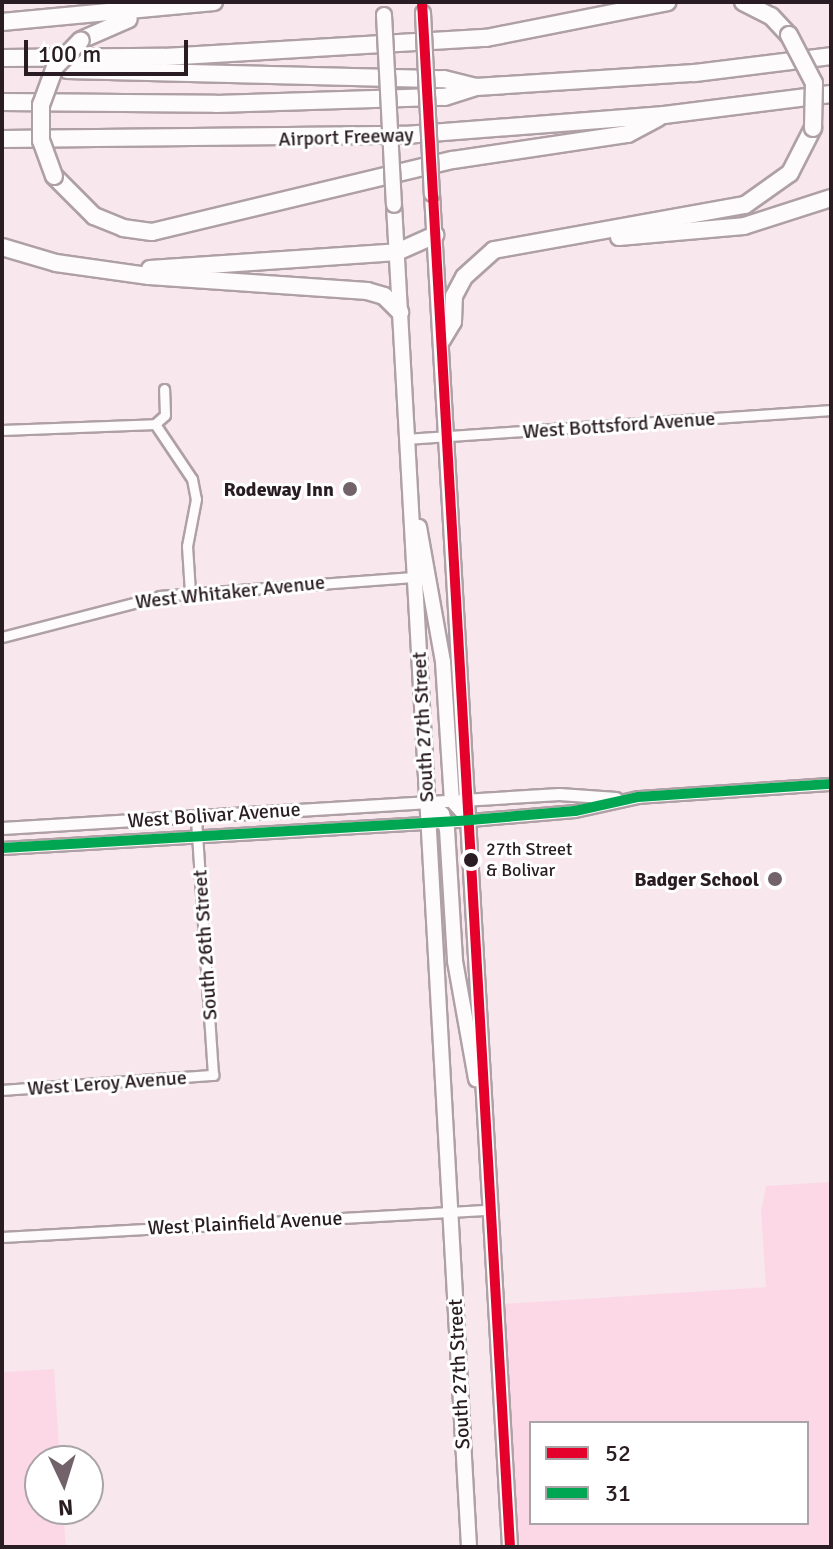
<!DOCTYPE html>
<style>
body{margin:0}
#map{position:relative;width:833px;height:1549px;overflow:hidden;background:#f8e7ed;font-family:Signika,sans-serif}
div>[style]{position:absolute}
.green>*{inset:0;background:#fcd8e6}
.roads{filter:drop-shadow(2px 0 #aea0a5) drop-shadow(-2px 0 #aea0a5) drop-shadow(0 2px #aea0a5) drop-shadow(0 -2px #aea0a5)}
.minor>*{height:9px;margin:-4.5px;padding:0 4.5px;transform-origin:4.5px;border-radius:4.5px;background:#fefbfc}
.tertiary>*{height:11px;margin:-5.5px;padding:0 5.5px;transform-origin:5.5px;border-radius:5.5px;background:#fefbfc}
.primary>*{height:14px;margin:-7px;padding:0 7px;transform-origin:7px;border-radius:7px;background:#fefbfc}
.motorway>*{height:16px;margin:-8px;padding:0 8px;transform-origin:8px;border-radius:8px;background:#fefbfc}
.bridges{filter:drop-shadow(2px 0 #aea0a5) drop-shadow(-2px 0 #aea0a5) drop-shadow(0 2px #aea0a5) drop-shadow(0 -2px #aea0a5)}
.primary-bridge>*{height:14px;margin:-7px;padding:0 7px;transform-origin:7px;border-radius:7px;background:#fefbfc}
.motorway-bridge>*{height:16px;margin:-8px;padding:0 8px;transform-origin:8px;border-radius:8px;background:#fefbfc}
.bus-1>*{height:10px;margin:-5px;padding:0 5px;transform-origin:5px;border-radius:5px;background:#e4002b}
.bus-2>*{height:10px;margin:-5px;padding:0 5px;transform-origin:5px;border-radius:5px;background:#00a651}
.dots>*{width:22px;height:22px;translate:-50% -50%;box-sizing:border-box;border:4px solid #fff;border-radius:50%}
span{translate:-50% -50%;white-space:nowrap;text-align:center;line-height:1.15;-webkit-text-stroke:6px #fff;paint-order:stroke}
.bus-label{font-size:18px;color:#291c22}
.left{translate:0 -50%;text-align:left}
.street-label{font-size:20px;color:#291c22}
.poi-label{font-size:20px;color:#291c22;font-weight:700}
.right{translate:-100% -50%;text-align:right}
.frame{position:absolute;inset:0;border:4px solid #291c22;pointer-events:none}
.legend{position:absolute;left:529px;top:1421px;width:280px;height:104px;box-sizing:border-box;background:#fff;border:2px solid #a9a4a7;margin:0;padding:10px 14px;list-style:none;font-size:24px;color:#291c22}
.legend li{display:flex;align-items:center;gap:16px;height:40px}
.legend b{width:40px;border:2px solid #a9a4a7}
.north{position:absolute;left:24px;top:1445px;width:80px;height:80px;box-sizing:border-box;background:#fff;border:2px solid #a9a4a7;border-radius:50%;rotate:176deg;font-size:22px;font-weight:700;line-height:32px;text-align:center;color:#291c22}
.north::after{content:'';display:block;margin:auto;width:28px;height:36px;background:#716369;clip-path:polygon(50% 0,100% 100%,50% 72%,0 100%)}
.scale{position:absolute;left:24px;top:40px;width:164px;height:36px;box-sizing:border-box;border:4px solid #291c22;border-top:0;padding-left:10px;font-size:24px;line-height:28px;white-space:nowrap;color:#291c22;-webkit-text-stroke:6px #fff;paint-order:stroke}
</style>
<div id="map">
<div class="green">
<div style="clip-path:polygon(evenodd,831px 1182px,831px 1547px,519px 1547px,505px 1304px,766px 1287px,761px 1212px,766px 1186px,831px 1182px,531px 1423px,807px 1423px,807px 1523px,531px 1523px,531px 1423px)"></div>
<div style="clip-path:polygon(54px 1369px,60px 1461px,40px 1461px,40px 1509px,63px 1509px,66px 1547px,2px 1547px,2px 1372px)"></div>
</div>
<div class="roads">
<div class="minor">
<div style="left:155px;top:424px;width:66px;rotate:56.1deg"></div>
<div style="left:192px;top:479px;width:20px;rotate:79deg"></div>
<div style="left:196px;top:499px;width:48px;rotate:100.8deg"></div>
<div style="left:187px;top:546px;width:47px;rotate:86.3deg"></div>
<div style="left:2px;top:430px;width:153px;rotate:-2.2deg"></div>
<div style="left:155px;top:424px;width:13px;rotate:-42deg"></div>
<div style="left:165px;top:415px;width:26px;rotate:-92deg"></div>
<div style="left:406px;top:439px;width:426px;rotate:-3.9deg"></div>
<div style="left:2px;top:637px;width:163px;rotate:-14.5deg"></div>
<div style="left:160px;top:596px;width:256px;rotate:-4.3deg"></div>
<div style="left:2px;top:1090px;width:212px;rotate:-4.1deg"></div>
<div style="left:213px;top:1075px;width:260px;rotate:-93.8deg"></div>
<div style="left:2px;top:1237px;width:488px;rotate:-3.2deg"></div>
</div>
<div class="tertiary">
<div style="left:2px;top:828px;width:558px;rotate:-3.49deg"></div>
<div style="left:559px;top:794px;width:57px;rotate:4deg"></div>
<div style="left:2px;top:848px;width:469px;rotate:-3.4deg"></div>
<div style="left:470px;top:820px;width:105px;rotate:-4.9deg"></div>
<div style="left:575px;top:811px;width:65px;rotate:-12.5deg"></div>
<div style="left:638px;top:797px;width:193px;rotate:-3.9deg"></div>
</div>
<div class="primary">
<div style="left:432px;top:194px;width:1355px;rotate:86.7deg"></div>
<div style="left:394px;top:205px;width:1344px;rotate:86.8deg"></div>
<div style="left:419px;top:527px;width:137px;rotate:79.9deg"></div>
<div style="left:443px;top:662px;width:138px;rotate:86.3deg"></div>
<div style="left:452px;top:800px;width:27px;rotate:48deg"></div>
<div style="left:427px;top:801px;width:20px;rotate:41deg"></div>
<div style="left:442px;top:814px;width:16px;rotate:72deg"></div>
<div style="left:447px;top:829px;width:132px;rotate:86.5deg"></div>
<div style="left:455px;top:961px;width:120px;rotate:79.9deg"></div>
</div>
<div class="motorway">
<div style="left:743px;top:2px;width:31px;rotate:27deg"></div>
<div style="left:771px;top:16px;width:26px;rotate:47deg"></div>
<div style="left:2px;top:22px;width:213px;rotate:-5.4deg"></div>
<div style="left:81px;top:40px;width:52px;rotate:-23.6deg"></div>
<div style="left:2px;top:58px;width:162px;rotate:-0.4deg"></div>
<div style="left:164px;top:57px;width:323px;rotate:-3.4deg"></div>
<div style="left:486px;top:38px;width:185px;rotate:-11.2deg"></div>
<div style="left:67px;top:70px;width:377px;rotate:1.4deg"></div>
<div style="left:444px;top:79px;width:32px;rotate:14deg"></div>
<div style="left:2px;top:102px;width:214px;rotate:0.5deg"></div>
<div style="left:216px;top:104px;width:229px;rotate:-1.8deg"></div>
<div style="left:445px;top:97px;width:33px;rotate:-18deg"></div>
<div style="left:476px;top:87px;width:219px;rotate:-3.7deg"></div>
<div style="left:695px;top:73px;width:137px;rotate:-7.1deg"></div>
<div style="left:2px;top:139px;width:403px;rotate:-0.6deg"></div>
<div style="left:405px;top:135px;width:260px;rotate:-4.4deg"></div>
<div style="left:664px;top:115px;width:168px;rotate:-7.2deg"></div>
<div style="left:54px;top:176px;width:57px;rotate:45deg"></div>
<div style="left:94px;top:216px;width:31px;rotate:22deg"></div>
<div style="left:123px;top:228px;width:29px;rotate:8deg"></div>
<div style="left:152px;top:232px;width:309px;rotate:-13.5deg"></div>
<div style="left:453px;top:160px;width:177px;rotate:-8.5deg"></div>
<div style="left:628px;top:134px;width:34px;rotate:-28deg"></div>
<div style="left:619px;top:237px;width:125px;rotate:-5deg"></div>
<div style="left:744px;top:226px;width:91px;rotate:-17.8deg"></div>
<div style="left:2px;top:247px;width:56px;rotate:16.5deg"></div>
<div style="left:56px;top:263px;width:94px;rotate:8deg"></div>
<div style="left:149px;top:276px;width:219px;rotate:3.9deg"></div>
<div style="left:367px;top:291px;width:18px;rotate:16deg"></div>
<div style="left:384px;top:296px;width:23px;rotate:45deg"></div>
<div style="left:150px;top:269px;width:248px;rotate:-3.9deg"></div>
<div style="left:397px;top:252px;width:42px;rotate:-24.1deg"></div>
<div style="left:442px;top:340px;width:21px;rotate:-59deg"></div>
<div style="left:453px;top:322px;width:26px;rotate:-88deg"></div>
<div style="left:454px;top:296px;width:21px;rotate:-62deg"></div>
<div style="left:464px;top:277px;width:40px;rotate:-42deg"></div>
<div style="left:494px;top:250px;width:255px;rotate:-10.2deg"></div>
<div style="left:745px;top:205px;width:55px;rotate:-35.4deg"></div>
<div style="left:790px;top:173px;width:51px;rotate:-62.9deg"></div>
</div>
</div>
<div class="bridges">
<div class="primary-bridge">
<div style="left:423px;top:13px;width:181px;rotate:87.2deg"></div>
<div style="left:384px;top:15px;width:190px;rotate:87deg"></div>
</div>
<div class="motorway-bridge">
<div style="left:789px;top:35px;width:54px;rotate:62.5deg"></div>
<div style="left:814px;top:83px;width:45px;rotate:91.3deg"></div>
<div style="left:54px;top:176px;width:37px;rotate:-110deg"></div>
<div style="left:41px;top:141px;width:36px;rotate:-90deg"></div>
<div style="left:41px;top:105px;width:40px;rotate:-69.8deg"></div>
<div style="left:55px;top:67px;width:37px;rotate:-46deg"></div>
</div>
</div>
<div class="bus-1">
<div style="left:422px;top:2px;width:1548px;rotate:86.74deg"></div>
</div>
<div class="bus-2">
<div style="left:2px;top:848px;width:469px;rotate:-3.4deg"></div>
<div style="left:470px;top:820px;width:105px;rotate:-4.9deg"></div>
<div style="left:575px;top:811px;width:65px;rotate:-12.5deg"></div>
<div style="left:638px;top:797px;width:193px;rotate:-3.9deg"></div>
</div>
<div class="dots">
<div style="left:350px;top:489px;background:#716369"></div>
<div style="left:471px;top:860px;background:#291c22"></div>
<div style="left:775px;top:879px;background:#716369"></div>
</div>
<div class="bus-label">
<span class="left" style="left:486px;top:860px">27th Street<br>&amp; Bolivar</span>
</div>
<div class="street-label">
<span style="left:346px;top:137px;rotate:-2deg">Airport Freeway</span>
<span style="left:619px;top:425px;rotate:-4deg">West Bottsford Avenue</span>
<span style="left:230px;top:592px;rotate:-6deg">West Whitaker Avenue</span>
<span style="left:423px;top:727px;rotate:-93deg">South 27th Street</span>
<span style="left:214px;top:815px;rotate:-4deg">West Bolivar Avenue</span>
<span style="left:205px;top:945px;rotate:-94deg">South 26th Street</span>
<span style="left:107px;top:1083px;rotate:-4deg">West Leroy Avenue</span>
<span style="left:245px;top:1223px;rotate:-3deg">West Plainfield Avenue</span>
<span style="left:459px;top:1374px;rotate:-93deg">South 27th Street</span>
</div>
<div class="poi-label">
<span class="right" style="left:334px;top:489px">Rodeway Inn</span>
<span class="right" style="left:759px;top:879px">Badger School</span>
</div>
<div class="frame"></div>
<ul class="legend">
<li><b style="height:10px;background:#e4002b"></b>52</li>
<li><b style="height:10px;background:#00a651"></b>31</li>
</ul>
<div class="north">N</div>
<div class="scale">100 m</div>
</div>
